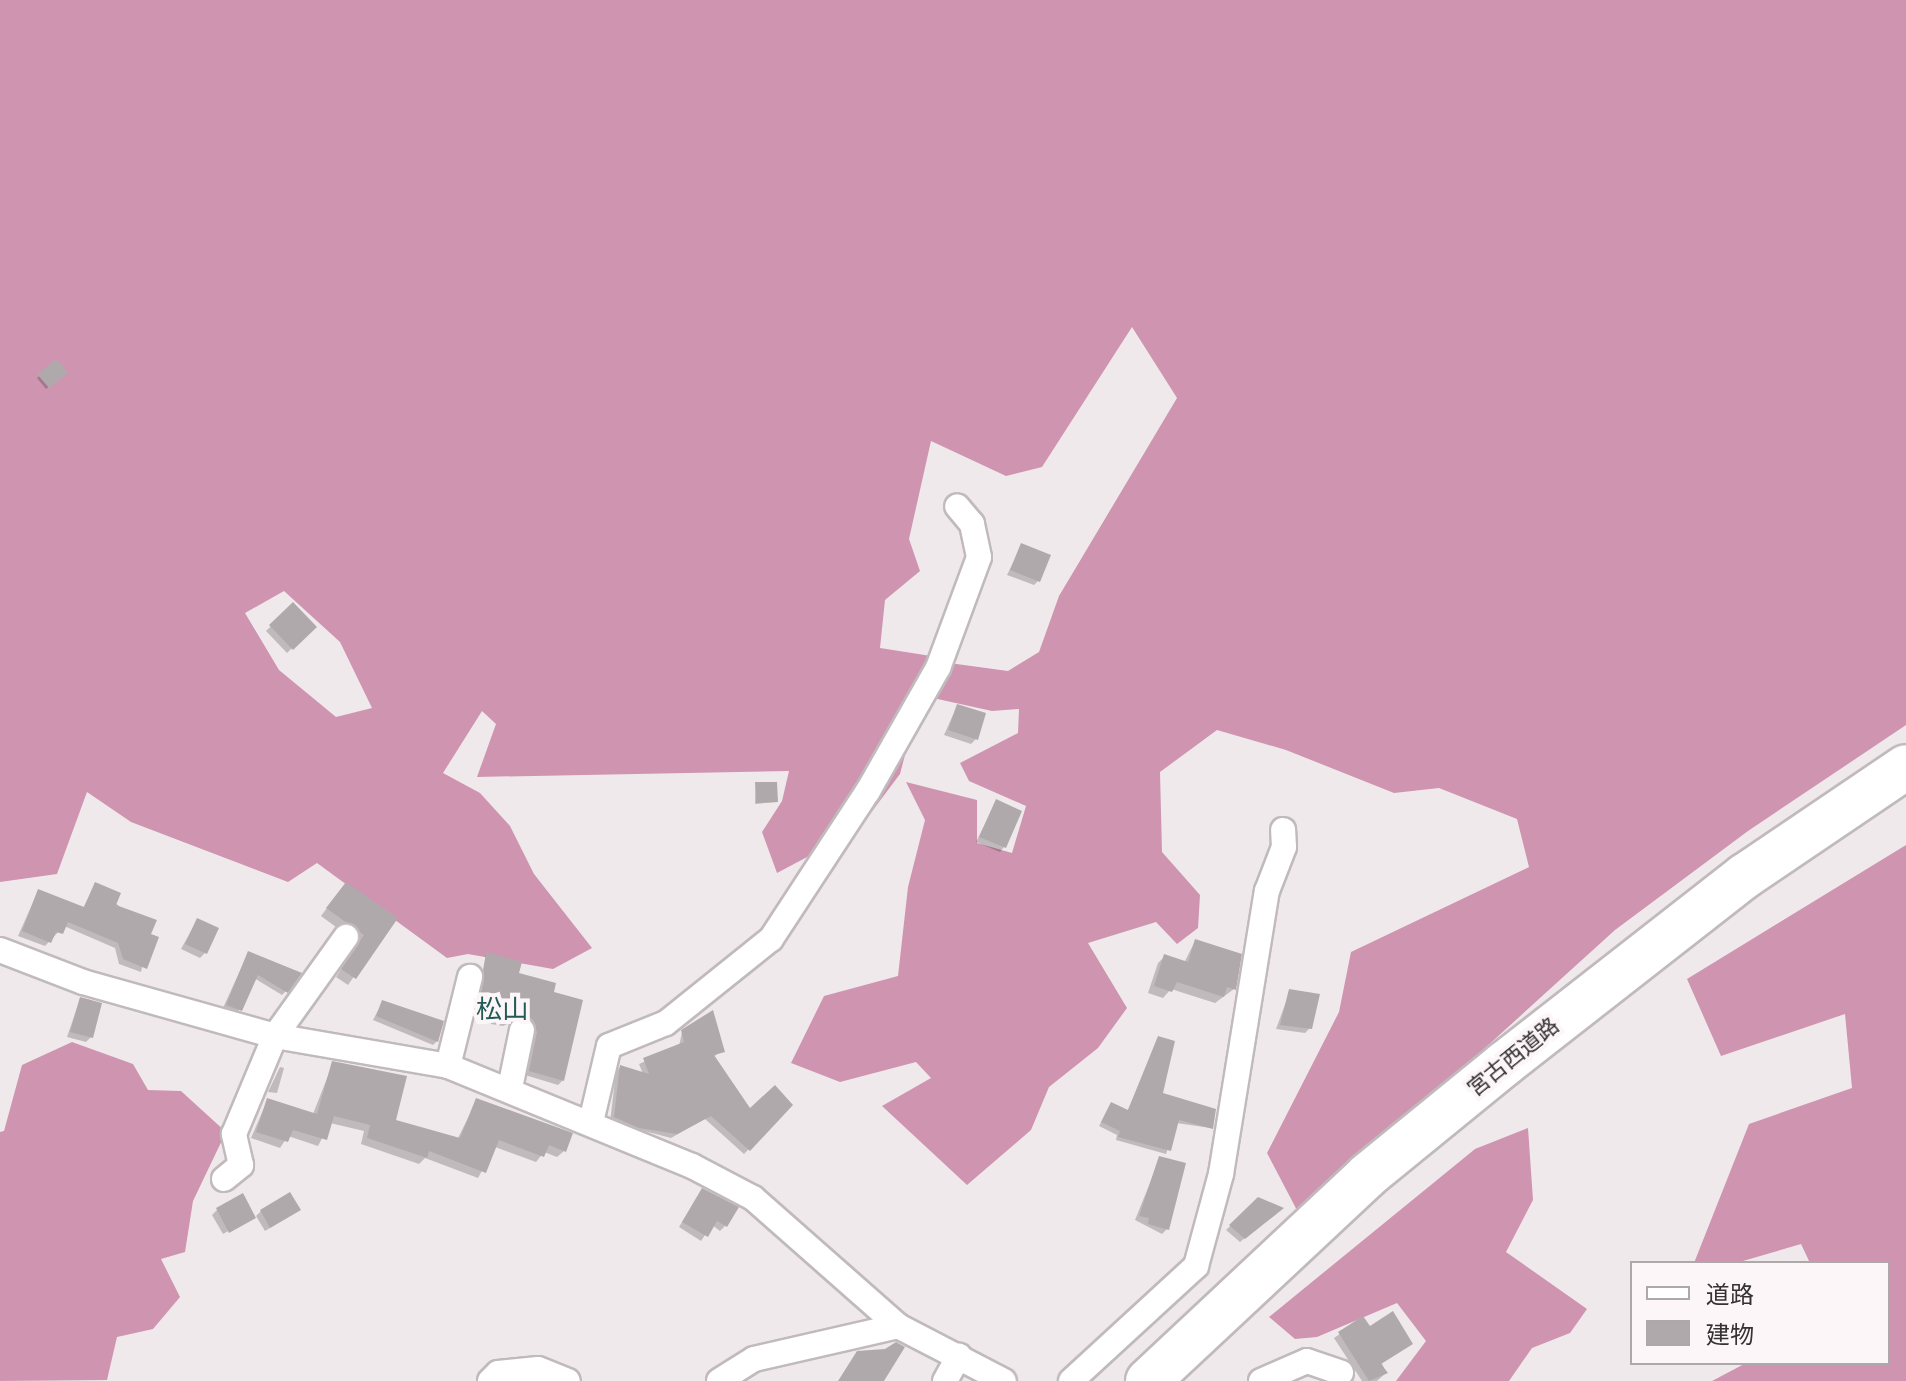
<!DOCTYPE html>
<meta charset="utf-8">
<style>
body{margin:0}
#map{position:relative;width:1906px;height:1381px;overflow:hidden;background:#f0e9ec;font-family:"Titillium Web","Noto Sans JP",sans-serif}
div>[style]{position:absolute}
.forest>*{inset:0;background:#cf94b0}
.shadow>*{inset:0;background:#0003}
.building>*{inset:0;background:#b0a9ac}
.roads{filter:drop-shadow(2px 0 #c1babd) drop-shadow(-2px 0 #c1babd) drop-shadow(0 2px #c1babd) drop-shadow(0 -2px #c1babd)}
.minor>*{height:24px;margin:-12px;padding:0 12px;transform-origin:12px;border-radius:12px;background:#fff}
.motorway>*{height:44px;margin:-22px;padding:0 22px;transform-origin:22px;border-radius:22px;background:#fff}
span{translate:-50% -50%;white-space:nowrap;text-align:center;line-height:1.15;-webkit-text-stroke:8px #fdf6f9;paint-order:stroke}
.street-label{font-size:22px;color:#353233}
.quarter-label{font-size:26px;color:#215b56}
.legend{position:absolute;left:1630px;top:1261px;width:260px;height:104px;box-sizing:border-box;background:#fdf6f9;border:2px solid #ada8aa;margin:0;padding:10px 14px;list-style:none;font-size:24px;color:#353233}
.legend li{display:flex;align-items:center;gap:16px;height:40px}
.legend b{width:40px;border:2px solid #ada8aa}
</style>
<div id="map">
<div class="forest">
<div style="clip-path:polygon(evenodd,0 0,1906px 0,1906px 725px,1748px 831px,1615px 930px,1300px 1216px,1267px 1153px,1339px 1012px,1351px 952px,1529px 867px,1517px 819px,1439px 788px,1394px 793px,1286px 750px,1217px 730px,1160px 772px,1162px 852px,1200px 895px,1198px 928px,1177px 944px,1156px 922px,1088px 943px,1127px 1008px,1098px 1048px,1049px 1087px,1031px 1130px,967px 1185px,882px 1106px,931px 1078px,916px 1062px,840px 1082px,791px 1063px,824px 996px,898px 976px,908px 887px,925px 820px,906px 782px,977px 800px,977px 843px,1012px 853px,1026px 806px,969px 781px,960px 763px,1018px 733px,1019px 709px,992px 711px,933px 698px,949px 663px,1008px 671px,1039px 652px,1059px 596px,1177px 398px,1132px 327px,1042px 467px,1006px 476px,931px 441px,909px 539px,920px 571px,885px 600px,880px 648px,931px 656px,900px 774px,858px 830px,777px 873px,762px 832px,782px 801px,789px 771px,477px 777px,496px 724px,482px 711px,443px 773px,480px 793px,510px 826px,534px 874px,592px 948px,553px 969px,468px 954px,447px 958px,317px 863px,288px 882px,131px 822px,87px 792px,57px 874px,0 882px,0 0,284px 591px,340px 642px,372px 708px,336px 717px,279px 670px,245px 613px,284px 591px)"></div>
<div style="clip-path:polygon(1906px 845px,1906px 1381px,1712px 1381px,1746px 1363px,1888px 1363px,1888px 1263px,1810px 1263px,1801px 1244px,1736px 1263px,1694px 1263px,1749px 1124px,1852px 1088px,1845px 1014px,1721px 1056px,1687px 979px)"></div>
<div style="clip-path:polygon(72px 1042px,133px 1064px,148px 1090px,181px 1091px,226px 1132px,193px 1201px,185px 1252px,161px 1259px,180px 1297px,153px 1329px,117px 1337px,107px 1380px,0 1381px,0 1132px,4px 1131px,22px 1065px)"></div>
<div style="clip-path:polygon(1528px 1128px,1533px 1200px,1506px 1252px,1587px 1309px,1570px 1333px,1532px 1348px,1509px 1381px,1396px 1381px,1426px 1341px,1397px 1303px,1317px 1337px,1295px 1339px,1269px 1317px,1475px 1149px)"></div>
</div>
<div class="shadow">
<div style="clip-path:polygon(56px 362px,65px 373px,46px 389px,37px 378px)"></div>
<div style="clip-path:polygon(1022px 545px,1039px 580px,1034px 585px,1007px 575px)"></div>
<div style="clip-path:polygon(293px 605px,314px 627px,287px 653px,266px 631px)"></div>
<div style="clip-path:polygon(957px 706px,976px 739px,971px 744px,944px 735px)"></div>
<div style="clip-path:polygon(756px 784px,776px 802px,755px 804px)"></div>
<div style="clip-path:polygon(996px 802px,1004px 847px,1000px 852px,976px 842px)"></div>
<div style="clip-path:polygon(96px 884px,149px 935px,141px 972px,119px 964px,115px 948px,64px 926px,45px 946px,18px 936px,38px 891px,83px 908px)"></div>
<div style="clip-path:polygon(339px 892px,395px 918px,348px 985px,336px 977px,358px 943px,321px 916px)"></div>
<div style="clip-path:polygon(197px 920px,205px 953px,200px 958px,181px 949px)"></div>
<div style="clip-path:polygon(1195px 941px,1234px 989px,1215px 1003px,1171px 989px,1163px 998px,1148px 993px,1158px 963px,1165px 956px,1184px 963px)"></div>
<div style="clip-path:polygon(248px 953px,286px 991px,282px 995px,254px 978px,237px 1014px,223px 1008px)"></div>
<div style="clip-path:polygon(486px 954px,551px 993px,563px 1080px,558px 1085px,525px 1075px,532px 1030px,518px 1019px,503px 1026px,491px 1024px,493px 1008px,476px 1004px)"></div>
<div style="clip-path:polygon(1290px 991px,1310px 1028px,1305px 1033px,1276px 1029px)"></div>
<div style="clip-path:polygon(80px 999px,91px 1037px,86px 1042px,67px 1037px)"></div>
<div style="clip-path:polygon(382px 1003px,437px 1041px,433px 1045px,373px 1020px)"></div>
<div style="clip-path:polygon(682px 1032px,722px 1051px,713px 1057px,749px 1111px,791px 1105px,744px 1154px,705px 1119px,671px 1138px,610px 1122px,616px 1072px,620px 1067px,643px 1074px,639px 1064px,679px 1046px)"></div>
<div style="clip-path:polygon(1159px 1038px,1160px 1095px,1211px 1128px,1176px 1123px,1166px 1154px,1116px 1140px,1117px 1135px,1099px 1126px,1111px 1104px,1127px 1112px)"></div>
<div style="clip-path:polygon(333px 1063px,393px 1122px,457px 1140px,477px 1100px,564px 1151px,557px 1157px,544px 1152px,536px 1162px,495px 1147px,478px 1178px,425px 1158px,419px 1164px,361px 1144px,364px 1131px,330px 1123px,318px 1146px,288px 1136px,280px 1148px,251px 1138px,267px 1101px,313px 1114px)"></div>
<div style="clip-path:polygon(280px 1067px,284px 1068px,277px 1093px,268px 1092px)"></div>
<div style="clip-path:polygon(1160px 1158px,1167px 1229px,1162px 1234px,1135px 1220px)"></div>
<div style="clip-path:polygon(698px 1196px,725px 1226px,720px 1231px,712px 1225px,701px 1241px,679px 1227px)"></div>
<div style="clip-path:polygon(1258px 1199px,1277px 1212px,1240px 1242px,1226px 1230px)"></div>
<div style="clip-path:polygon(217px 1210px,251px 1218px,223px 1234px,212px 1215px)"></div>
<div style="clip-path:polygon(261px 1211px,293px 1214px,265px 1231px,256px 1216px)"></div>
<div style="clip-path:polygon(1363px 1318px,1386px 1373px,1377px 1381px,1362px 1381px,1334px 1338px)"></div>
</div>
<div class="building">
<div style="clip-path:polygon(57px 359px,68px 373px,49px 388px,37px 374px)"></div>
<div style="clip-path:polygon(1021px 543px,1051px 555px,1040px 582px,1010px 570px)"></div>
<div style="clip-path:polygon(293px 602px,317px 627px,293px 650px,269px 625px)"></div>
<div style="clip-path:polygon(957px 704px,986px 713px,978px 740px,948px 730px)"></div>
<div style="clip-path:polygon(755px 782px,777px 782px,778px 802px,756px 803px)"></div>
<div style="clip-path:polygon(996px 799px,1022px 811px,1006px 848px,979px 837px)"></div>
<div style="clip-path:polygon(95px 882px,121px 893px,116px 905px,157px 920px,151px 934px,159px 937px,147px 969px,123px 959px,118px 943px,68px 922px,63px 934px,56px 932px,51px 943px,22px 931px,38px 889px,84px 907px)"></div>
<div style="clip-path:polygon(346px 882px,398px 918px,356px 979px,341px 969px,364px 935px,326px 908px)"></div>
<div style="clip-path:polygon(197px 918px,219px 928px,207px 954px,185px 944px)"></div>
<div style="clip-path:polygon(1195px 939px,1242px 954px,1236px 990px,1227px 987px,1224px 997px,1177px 982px,1172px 992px,1154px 986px,1164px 954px,1188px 962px)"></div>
<div style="clip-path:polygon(248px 951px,302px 973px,288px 993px,258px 975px,242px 1011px,226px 1005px)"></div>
<div style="clip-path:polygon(486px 952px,522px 962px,519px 973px,556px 983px,554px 992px,583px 1000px,564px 1081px,529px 1071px,537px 1032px,532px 1019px,524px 1015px,510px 1022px,495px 1020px,497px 1004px,480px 999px)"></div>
<div style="clip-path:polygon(1289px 989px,1320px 994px,1312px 1029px,1280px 1025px)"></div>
<div style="clip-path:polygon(80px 997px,102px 1003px,93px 1038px,70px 1032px)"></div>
<div style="clip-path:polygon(382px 1000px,444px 1021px,438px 1042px,376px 1016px)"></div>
<div style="clip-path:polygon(713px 1010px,725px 1052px,714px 1055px,750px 1108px,775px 1085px,793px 1105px,750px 1151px,711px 1116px,677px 1134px,639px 1128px,614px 1117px,620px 1065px,649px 1074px,643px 1058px,684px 1042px,681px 1030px)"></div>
<div style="clip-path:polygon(1158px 1036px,1175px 1041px,1163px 1093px,1216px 1109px,1213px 1129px,1179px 1120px,1171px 1151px,1118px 1137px,1120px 1131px,1101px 1122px,1111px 1102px,1128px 1110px)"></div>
<div style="clip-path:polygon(332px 1061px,407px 1076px,396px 1120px,460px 1138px,476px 1098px,573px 1133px,566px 1152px,549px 1145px,544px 1157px,499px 1140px,486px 1173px,429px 1151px,427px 1158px,367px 1138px,370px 1125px,334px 1116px,327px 1140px,293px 1130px,288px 1142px,256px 1132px,267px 1098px,317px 1114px)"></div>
<div style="clip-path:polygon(1159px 1156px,1186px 1163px,1169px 1230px,1148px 1224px,1149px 1218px,1139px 1216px)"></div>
<div style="clip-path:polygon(702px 1188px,739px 1207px,727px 1227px,717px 1221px,708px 1237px,682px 1222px)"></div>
<div style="clip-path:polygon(290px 1192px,301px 1210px,270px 1228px,260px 1210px)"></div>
<div style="clip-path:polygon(243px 1193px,256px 1218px,229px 1233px,216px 1208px)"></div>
<div style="clip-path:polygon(1258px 1197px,1284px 1208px,1245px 1239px,1229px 1225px)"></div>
<div style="clip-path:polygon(1393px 1311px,1413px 1344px,1381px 1364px,1388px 1373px,1369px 1381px,1338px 1332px,1363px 1316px,1370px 1326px)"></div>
<div style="clip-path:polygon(896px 1342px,905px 1347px,884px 1381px,838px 1381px,857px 1351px,885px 1349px)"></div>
</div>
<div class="roads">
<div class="minor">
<div style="left:0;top:950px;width:89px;rotate:21.1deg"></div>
<div style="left:83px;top:982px;width:199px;rotate:15.7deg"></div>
<div style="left:275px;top:1036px;width:176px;rotate:9.8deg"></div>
<div style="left:448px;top:1066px;width:264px;rotate:22.3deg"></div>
<div style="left:692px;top:1166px;width:69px;rotate:27.7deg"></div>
<div style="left:753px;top:1198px;width:193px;rotate:41.4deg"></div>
<div style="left:898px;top:1326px;width:119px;rotate:27.4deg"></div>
<div style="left:448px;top:1066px;width:92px;rotate:-76.1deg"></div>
<div style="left:510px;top:1088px;width:59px;rotate:-78.3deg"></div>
<div style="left:591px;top:1122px;width:78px;rotate:-76.7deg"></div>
<div style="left:609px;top:1046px;width:61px;rotate:-22deg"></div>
<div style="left:666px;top:1023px;width:134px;rotate:-38.7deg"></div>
<div style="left:771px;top:939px;width:177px;rotate:-56.8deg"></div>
<div style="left:868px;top:791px;width:142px;rotate:-60.4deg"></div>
<div style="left:938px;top:668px;width:118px;rotate:-69.7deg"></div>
<div style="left:979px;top:557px;width:34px;rotate:-102deg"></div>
<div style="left:972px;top:524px;width:23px;rotate:-130deg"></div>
<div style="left:224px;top:1179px;width:22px;rotate:-39deg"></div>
<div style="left:241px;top:1165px;width:32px;rotate:-103deg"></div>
<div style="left:234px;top:1134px;width:106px;rotate:-67.3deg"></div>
<div style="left:275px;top:1036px;width:122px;rotate:-54.4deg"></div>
<div style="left:490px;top:1381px;width:11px;rotate:-45deg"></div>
<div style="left:498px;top:1373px;width:40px;rotate:-5.7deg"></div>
<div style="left:538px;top:1369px;width:32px;rotate:22deg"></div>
<div style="left:719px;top:1381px;width:41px;rotate:-32.2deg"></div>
<div style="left:754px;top:1359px;width:148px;rotate:-12.9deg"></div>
<div style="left:945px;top:1381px;width:29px;rotate:-61deg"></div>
<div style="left:1071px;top:1381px;width:170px;rotate:-42.6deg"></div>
<div style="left:1196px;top:1266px;width:95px;rotate:-74.8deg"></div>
<div style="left:1221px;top:1174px;width:287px;rotate:-80.8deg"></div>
<div style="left:1267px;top:891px;width:47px;rotate:-68.9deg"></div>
<div style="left:1284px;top:847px;width:17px;rotate:-93deg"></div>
<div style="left:1261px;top:1381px;width:50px;rotate:-23.5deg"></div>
<div style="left:1307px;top:1361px;width:36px;rotate:19deg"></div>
</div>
<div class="motorway">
<div style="left:1148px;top:1381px;width:301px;rotate:-43.1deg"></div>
<div style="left:1368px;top:1175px;width:176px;rotate:-39.2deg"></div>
<div style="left:1504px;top:1064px;width:306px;rotate:-38deg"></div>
<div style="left:1745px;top:876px;width:194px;rotate:-34.1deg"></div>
</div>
</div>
<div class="street-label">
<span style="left:1513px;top:1057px;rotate:-39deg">宮古西道路</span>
</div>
<div class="quarter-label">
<span style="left:502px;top:1009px">松山</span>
</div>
<ul class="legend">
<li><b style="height:10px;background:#fff"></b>道路</li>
<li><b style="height:22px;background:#b0a9ac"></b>建物</li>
</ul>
</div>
